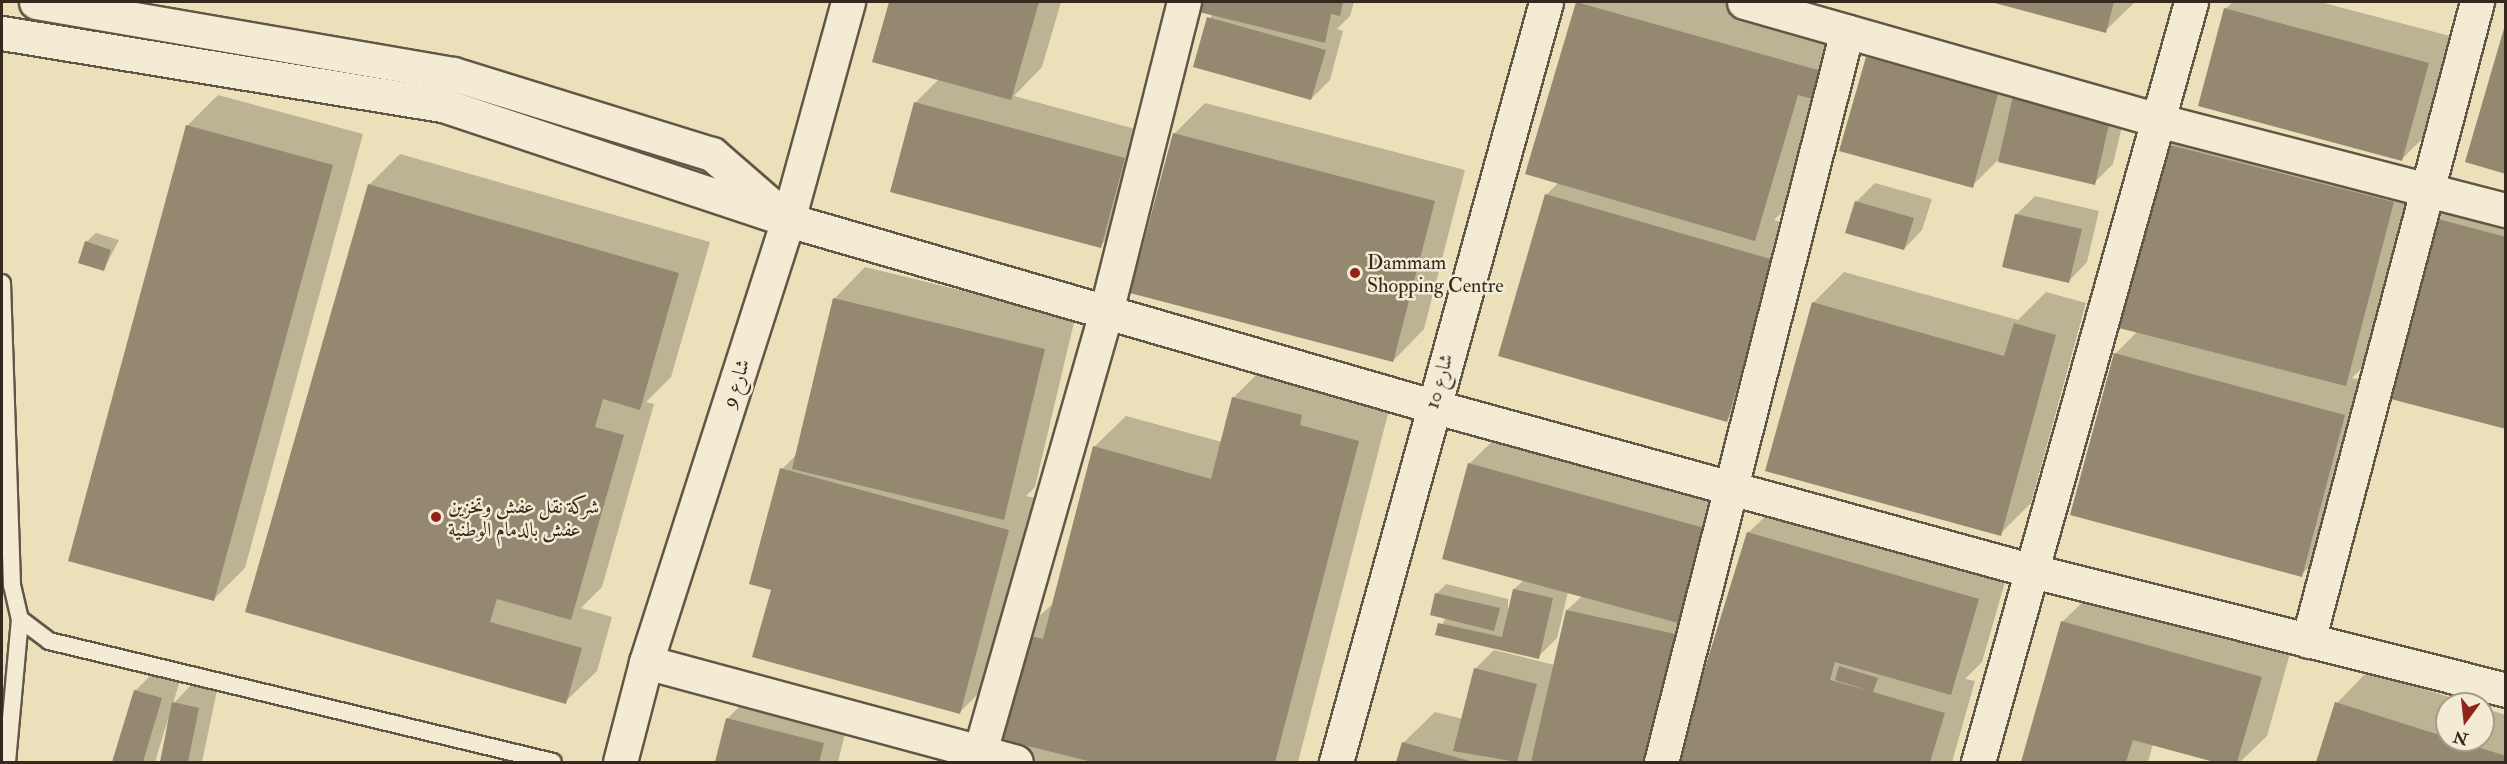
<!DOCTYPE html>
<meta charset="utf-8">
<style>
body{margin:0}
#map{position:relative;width:2507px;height:764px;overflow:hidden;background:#ece0bb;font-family:"IM FELL Double Pica",Amiri,serif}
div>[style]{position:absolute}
.shadow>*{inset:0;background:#0003}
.building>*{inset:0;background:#948870}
.roads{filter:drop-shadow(2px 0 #625646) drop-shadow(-2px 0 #625646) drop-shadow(0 2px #625646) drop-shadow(0 -2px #625646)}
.lane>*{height:16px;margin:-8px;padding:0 8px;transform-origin:8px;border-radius:8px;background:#f3ebd3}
.street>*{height:33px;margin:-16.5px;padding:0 16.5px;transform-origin:16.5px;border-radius:16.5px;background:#f3ebd3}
.secondary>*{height:33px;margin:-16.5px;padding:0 16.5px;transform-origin:16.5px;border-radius:16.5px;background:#f3ebd3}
.dots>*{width:16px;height:16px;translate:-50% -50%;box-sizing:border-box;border:3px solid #f3ebd3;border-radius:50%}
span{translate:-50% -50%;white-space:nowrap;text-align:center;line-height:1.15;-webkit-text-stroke:5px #f3ebd3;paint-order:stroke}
.poi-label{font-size:20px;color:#34281f}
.left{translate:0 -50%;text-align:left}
.street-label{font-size:20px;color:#34281f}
.frame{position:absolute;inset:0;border:3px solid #34281f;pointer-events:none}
.north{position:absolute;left:2435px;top:692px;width:60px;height:60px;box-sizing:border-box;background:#f3ebd3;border:2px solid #a79d8b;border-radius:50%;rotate:195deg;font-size:16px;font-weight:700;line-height:24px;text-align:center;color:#34281f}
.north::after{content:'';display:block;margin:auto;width:21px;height:27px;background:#8f2418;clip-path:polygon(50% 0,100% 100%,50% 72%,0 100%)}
</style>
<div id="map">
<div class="shadow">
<div style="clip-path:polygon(890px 2px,1061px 2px,1042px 67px,1014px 96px,1150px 133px,1126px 220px,1100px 246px,915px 103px,939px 79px,874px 60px)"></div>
<div style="clip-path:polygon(1203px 2px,1354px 2px,1350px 16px,1337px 29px,1343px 31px,1330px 80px,1311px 99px,1195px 66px,1212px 14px,1200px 11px)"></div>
<div style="clip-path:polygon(1577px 2px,1722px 2px,1855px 41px,1786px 208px,1774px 220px,1804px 229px,1758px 389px,1727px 420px,1500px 355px,1547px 194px,1558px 183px,1527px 173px)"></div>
<div style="clip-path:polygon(1994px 2px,2135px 2px,2105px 31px)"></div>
<div style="clip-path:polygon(2233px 2px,2320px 2px,2454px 37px,2428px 133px,2402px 159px,2225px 9px)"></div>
<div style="clip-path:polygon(1893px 32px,2128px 101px,2113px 164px,2094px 183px,1998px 160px,1972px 186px,1867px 58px)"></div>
<div style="clip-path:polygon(218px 95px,363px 134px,245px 568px,214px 599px,187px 126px)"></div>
<div style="clip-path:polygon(1205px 103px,1465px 170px,1424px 329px,1393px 361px,1174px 134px)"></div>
<div style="clip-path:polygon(2195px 113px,2424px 171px,2377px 353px,2352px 378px,2375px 384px,2332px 544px,2301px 575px,2115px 354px,2138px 331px,2163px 144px)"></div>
<div style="clip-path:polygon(400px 154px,710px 242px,671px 377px,646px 402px,654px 404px,602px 587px,581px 608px,612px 617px,597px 671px,565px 702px,247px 611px,369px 185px)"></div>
<div style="clip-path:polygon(1875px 183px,1932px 199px,1922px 230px,1904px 249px,1847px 232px,1857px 201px)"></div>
<div style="clip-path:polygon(2466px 188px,2506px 198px,2506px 427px,2435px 219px)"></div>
<div style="clip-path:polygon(2035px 196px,2099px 211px,2087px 262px,2069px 281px,2016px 215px)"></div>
<div style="clip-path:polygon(96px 233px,119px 240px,104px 269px,86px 242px)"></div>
<div style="clip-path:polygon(865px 267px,1075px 318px,1035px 487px,1026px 496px,1040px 499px,991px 681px,960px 712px,773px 589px,782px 469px,797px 454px,834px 299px)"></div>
<div style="clip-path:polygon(1844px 272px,2018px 320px,2046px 292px,2086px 303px,2031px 503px,2000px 534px,1813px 303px)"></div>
<div style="clip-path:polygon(1264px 367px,1333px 384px,1330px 394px,1389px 410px,1298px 762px,1009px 762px,1027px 744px,1020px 633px,1054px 603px,1094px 447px,1126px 416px,1222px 442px,1233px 398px)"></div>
<div style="clip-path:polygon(1501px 433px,1738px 498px,1670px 762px,1398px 762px,1403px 743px,1435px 712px,1463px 719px,1475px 669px,1494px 650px,1555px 665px,1567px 610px,1582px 596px,1568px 592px,1557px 638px,1538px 657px,1437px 634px,1446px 617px,1437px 593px,1446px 584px,1508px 599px,1508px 616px,1514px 589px,1524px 580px,1469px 464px)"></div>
<div style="clip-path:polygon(1780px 502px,2009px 568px,1982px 662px,1965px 679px,1975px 681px,1952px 762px,1679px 762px,1748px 533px)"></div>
<div style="clip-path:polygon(2px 544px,8px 545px,2px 577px)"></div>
<div style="clip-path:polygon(2094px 591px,2292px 646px,2267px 736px,2240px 762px,2153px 744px,2148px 762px,2023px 762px,2062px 622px)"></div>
<div style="clip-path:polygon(2368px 671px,2471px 704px,2447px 704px,2447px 740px,2483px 740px,2483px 708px,2506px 715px,2506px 762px,2318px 762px,2337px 703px)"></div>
<div style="clip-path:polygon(154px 672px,180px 680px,173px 704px,192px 684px,217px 690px,202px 762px,162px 762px,168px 719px,155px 762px,114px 762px,135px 691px)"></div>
<div style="clip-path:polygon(753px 693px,849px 717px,838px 762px,716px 762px,727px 719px)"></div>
</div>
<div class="building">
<div style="clip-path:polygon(889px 2px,1039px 2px,1011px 100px,872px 62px)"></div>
<div style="clip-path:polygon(1201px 2px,1343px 2px,1340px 16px,1331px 14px,1325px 43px,1199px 12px)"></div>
<div style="clip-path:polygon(1576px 2px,1825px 72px,1816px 100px,1798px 95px,1755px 241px,1525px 174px)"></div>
<div style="clip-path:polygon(1991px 2px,2114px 2px,2106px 33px)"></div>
<div style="clip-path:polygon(2224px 8px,2429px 63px,2402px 161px,2198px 106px)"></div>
<div style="clip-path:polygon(1207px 17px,1326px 50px,1311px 100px,1193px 67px)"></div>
<div style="clip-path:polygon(2505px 25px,2506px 25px,2506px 174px,2465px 162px)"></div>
<div style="clip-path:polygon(1866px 57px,1998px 94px,1973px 188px,1839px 151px)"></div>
<div style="clip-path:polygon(2013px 96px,2110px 120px,2095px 185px,1998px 162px)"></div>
<div style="clip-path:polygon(914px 102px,1125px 158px,1101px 248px,890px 192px)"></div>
<div style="clip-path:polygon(186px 125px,333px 165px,214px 601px,68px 561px)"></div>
<div style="clip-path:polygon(1173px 133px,1435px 201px,1393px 362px,1130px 293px)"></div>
<div style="clip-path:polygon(2162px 143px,2394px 202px,2346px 386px,2115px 327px)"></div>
<div style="clip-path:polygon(368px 184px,679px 273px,640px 410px,603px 399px,595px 427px,624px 435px,571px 620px,497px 599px,490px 622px,582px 648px,566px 704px,245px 612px)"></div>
<div style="clip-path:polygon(1545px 194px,1774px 260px,1727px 422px,1498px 356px)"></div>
<div style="clip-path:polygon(1855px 201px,1914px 218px,1904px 250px,1845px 233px)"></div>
<div style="clip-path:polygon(2015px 214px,2082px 229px,2069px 283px,2002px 267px)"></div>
<div style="clip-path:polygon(2434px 218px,2506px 237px,2506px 429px,2387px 398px)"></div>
<div style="clip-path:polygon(85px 241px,111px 250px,104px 271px,78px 263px)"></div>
<div style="clip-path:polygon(833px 298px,1045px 349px,1004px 520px,792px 469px)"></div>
<div style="clip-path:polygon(1812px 302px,2004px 356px,2014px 323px,2056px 335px,2001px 536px,1765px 471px)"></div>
<div style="clip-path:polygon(2114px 353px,2345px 415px,2302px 577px,2070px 515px)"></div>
<div style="clip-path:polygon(1232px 397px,1302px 415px,1300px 425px,1359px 441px,1275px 762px,1092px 762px,992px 737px,1019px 633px,1043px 639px,1093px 446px,1211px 479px)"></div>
<div style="clip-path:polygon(1468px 463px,1708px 529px,1682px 624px,1442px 559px)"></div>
<div style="clip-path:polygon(780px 468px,1009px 530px,960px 714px,752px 657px,771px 590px,749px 584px)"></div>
<div style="clip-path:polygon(1747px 532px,1979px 599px,1951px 695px,1835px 662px,1830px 680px,1870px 691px,1835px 680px,1839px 666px,1878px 678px,1873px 692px,1945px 713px,1930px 762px,1676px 762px)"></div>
<div style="clip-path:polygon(1513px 589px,1553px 598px,1539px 659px,1435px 635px,1438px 623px,1502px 637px)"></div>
<div style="clip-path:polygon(1435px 593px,1500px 608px,1494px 631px,1430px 615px)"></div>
<div style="clip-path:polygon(1566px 610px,1680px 635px,1651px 762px,1531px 762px)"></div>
<div style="clip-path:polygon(2061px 621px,2262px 677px,2237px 762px,2214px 762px,2133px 740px,2126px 762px,2021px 762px)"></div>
<div style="clip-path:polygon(1474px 668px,1537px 684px,1517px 762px,1453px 751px)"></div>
<div style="clip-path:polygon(134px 690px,162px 698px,143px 762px,112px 762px)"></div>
<div style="clip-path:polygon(172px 702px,199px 708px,188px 762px,160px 762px)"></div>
<div style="clip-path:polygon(2335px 702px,2506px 756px,2506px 762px,2316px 762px)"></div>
<div style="clip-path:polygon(726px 718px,824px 743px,819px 762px,715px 762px)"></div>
<div style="clip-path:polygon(1402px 742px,1473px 762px,1396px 762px)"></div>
</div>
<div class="roads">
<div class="lane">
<div style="left:2px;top:283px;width:302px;rotate:88.1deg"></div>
<div style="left:12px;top:585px;width:35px;rotate:77deg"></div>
<div style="left:20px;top:619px;width:36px;rotate:37deg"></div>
<div style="left:49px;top:641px;width:518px;rotate:13.5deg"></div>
<div style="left:7px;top:762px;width:144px;rotate:-84.8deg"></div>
</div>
<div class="street">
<div style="left:36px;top:2px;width:423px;rotate:9.8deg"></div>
<div style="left:453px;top:74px;width:271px;rotate:17.2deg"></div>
<div style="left:712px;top:154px;width:81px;rotate:41deg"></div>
<div style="left:1744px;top:2px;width:430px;rotate:15.9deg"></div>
<div style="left:2157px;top:120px;width:360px;rotate:14.5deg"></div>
<div style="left:2px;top:33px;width:450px;rotate:9.3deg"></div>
<div style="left:446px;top:106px;width:360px;rotate:18.4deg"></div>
<div style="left:788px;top:220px;width:670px;rotate:16.11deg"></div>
<div style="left:1432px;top:406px;width:623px;rotate:15.35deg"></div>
<div style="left:2033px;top:571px;width:488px;rotate:14.1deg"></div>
<div style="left:2308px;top:641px;width:661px;rotate:-75.19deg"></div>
<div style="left:646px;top:662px;width:383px;rotate:15.1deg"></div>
<div style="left:977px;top:762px;width:468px;rotate:-74deg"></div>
<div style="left:1106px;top:312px;width:320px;rotate:-75.9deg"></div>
<div style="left:1336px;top:762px;width:788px;rotate:-74.55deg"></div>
<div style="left:1661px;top:762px;width:754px;rotate:-75.72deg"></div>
<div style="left:1978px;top:762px;width:789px;rotate:-74.34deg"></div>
</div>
<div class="secondary">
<div style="left:620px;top:762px;width:103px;rotate:-75.4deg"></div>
<div style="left:646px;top:662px;width:464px;rotate:-72.2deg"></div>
<div style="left:788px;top:220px;width:226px;rotate:-74.6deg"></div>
</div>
</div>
<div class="dots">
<div style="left:1355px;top:273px;background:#8f2418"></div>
<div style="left:436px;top:517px;background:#8f2418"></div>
</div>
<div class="poi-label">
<span class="left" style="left:1367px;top:274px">Dammam<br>Shopping Centre</span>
<span class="left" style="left:448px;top:518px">شركة نقل عفش وتخزين<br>عفش بالدمام الوطنية</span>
</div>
<div class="street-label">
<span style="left:1439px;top:381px;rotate:-74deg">شارع 10</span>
<span style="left:736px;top:383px;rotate:-72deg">شارع 9</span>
</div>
<div class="frame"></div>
<div class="north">N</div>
</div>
